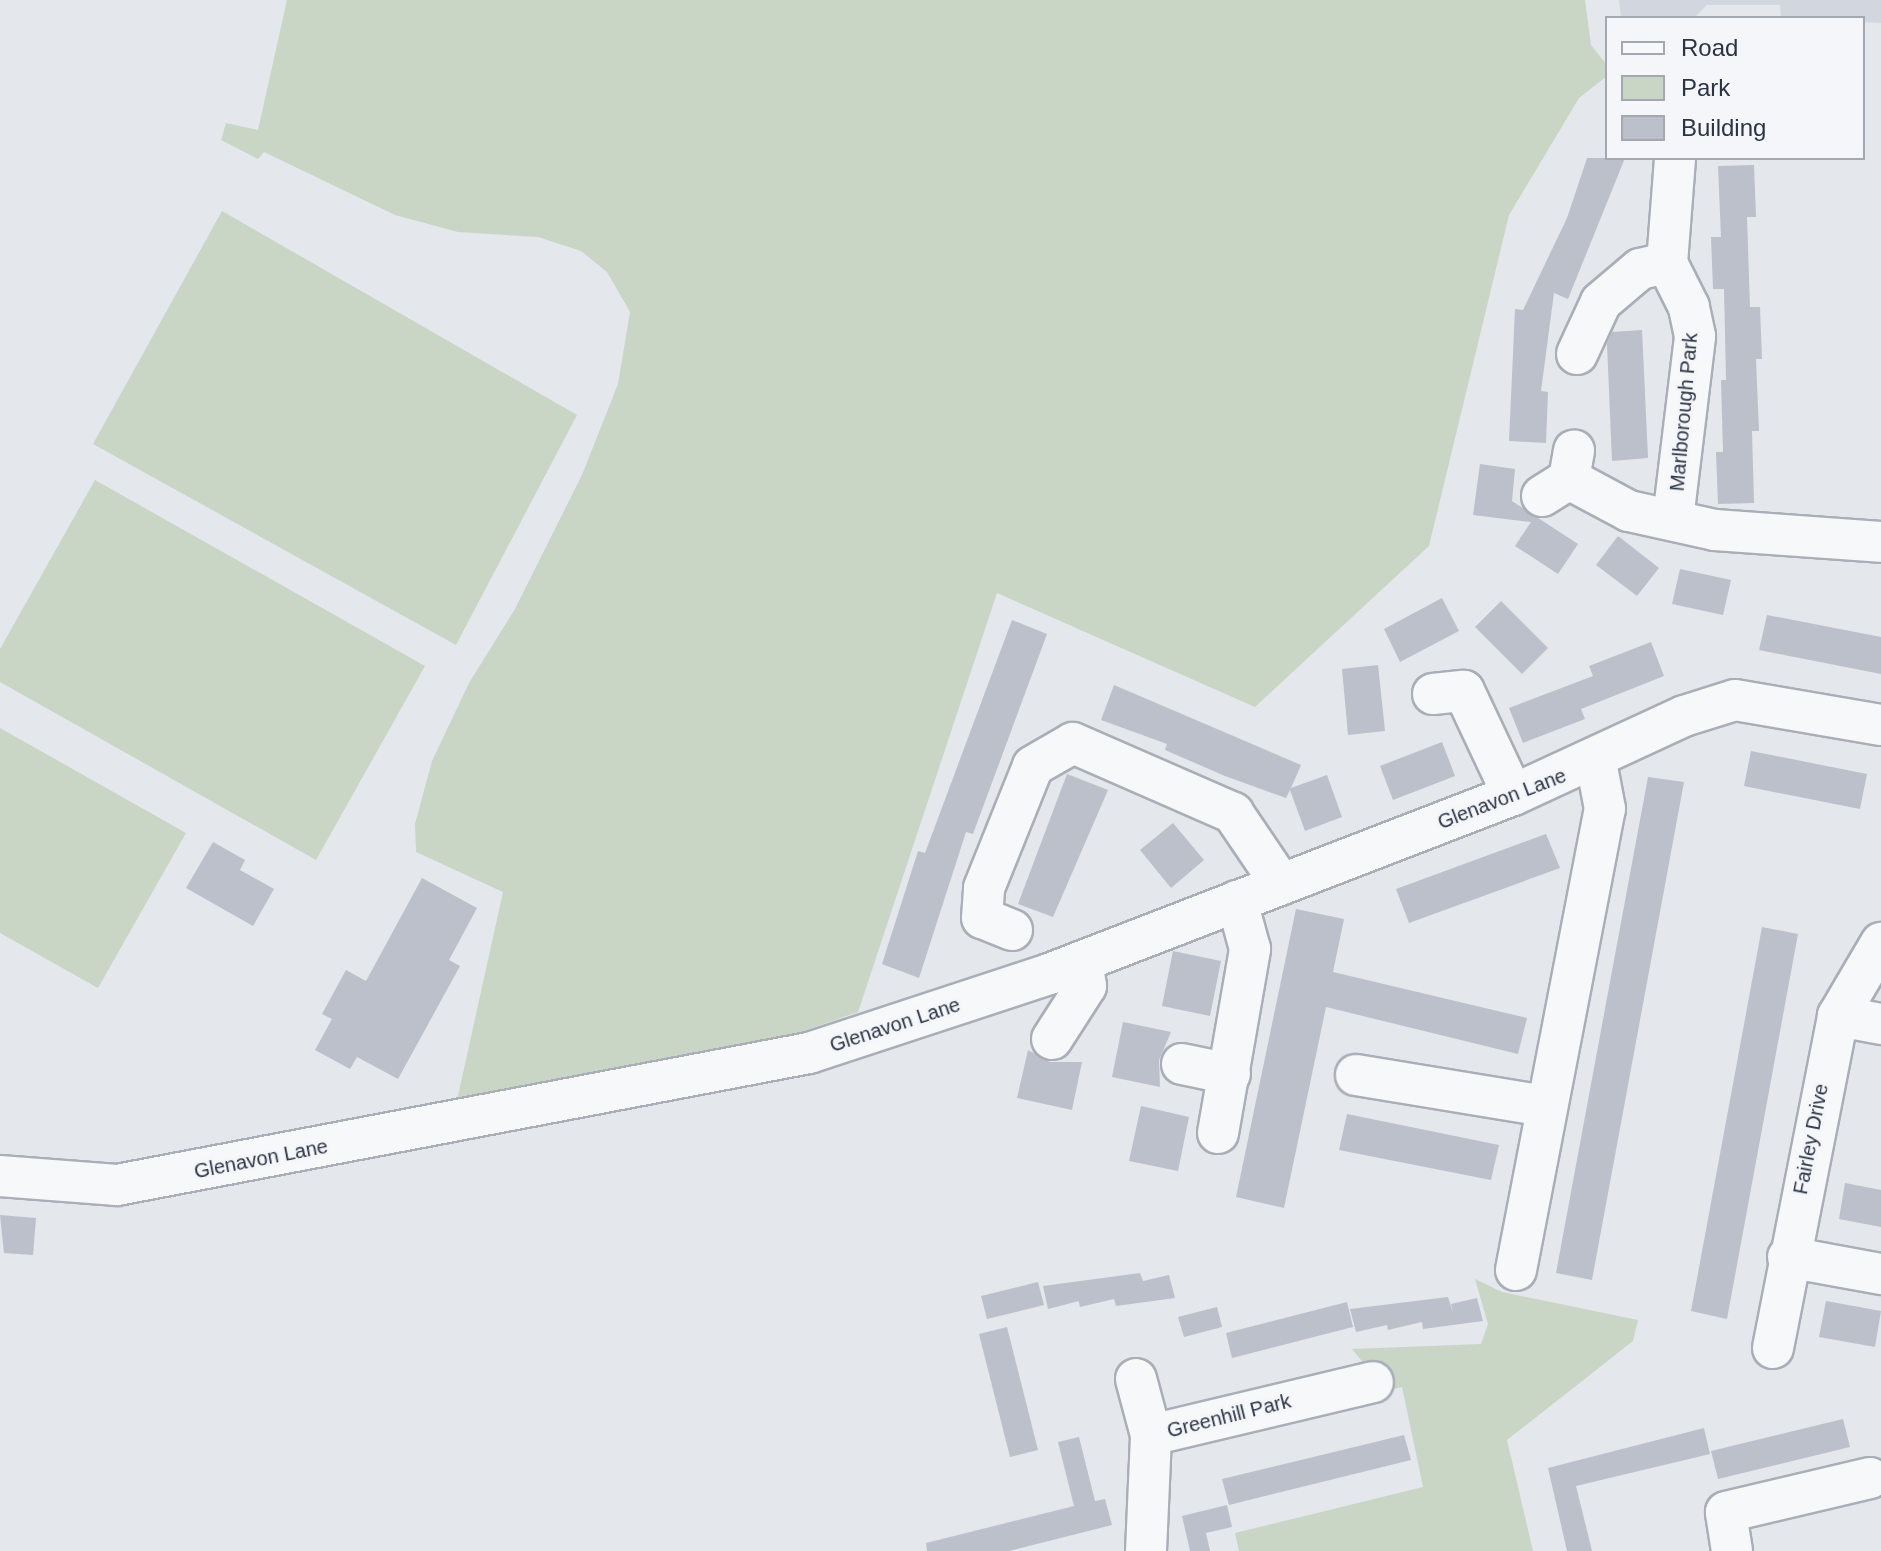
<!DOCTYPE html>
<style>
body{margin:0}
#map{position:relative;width:1881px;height:1551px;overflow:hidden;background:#e4e7ec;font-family:Arial,sans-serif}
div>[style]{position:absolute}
.built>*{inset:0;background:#d2d6de}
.green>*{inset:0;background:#c9d6c5}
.building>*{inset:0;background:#bbc0ca}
.roads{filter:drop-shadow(2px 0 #a9aeb7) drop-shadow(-2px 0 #a9aeb7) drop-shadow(0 2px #a9aeb7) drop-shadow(0 -2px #a9aeb7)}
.minor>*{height:40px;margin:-20px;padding:0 20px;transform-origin:20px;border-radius:20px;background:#f7f8fa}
span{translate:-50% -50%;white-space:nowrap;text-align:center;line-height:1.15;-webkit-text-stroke:6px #f4f6f9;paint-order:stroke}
.street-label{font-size:20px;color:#2b3445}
.legend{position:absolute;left:1605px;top:16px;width:260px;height:144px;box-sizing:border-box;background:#f4f6f9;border:2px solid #a4a8b1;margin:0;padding:10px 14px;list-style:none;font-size:24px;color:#2b3445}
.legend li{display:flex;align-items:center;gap:16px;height:40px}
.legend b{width:40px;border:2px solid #a4a8b1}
</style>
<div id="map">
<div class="built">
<div style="clip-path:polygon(1619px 0,1881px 0,1881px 23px,1781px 18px,1780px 5px,1707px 5px,1694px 18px,1621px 18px)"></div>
</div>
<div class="green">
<div style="clip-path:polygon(287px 0,1585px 0,1591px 45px,1607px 65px,1607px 76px,1579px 98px,1509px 215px,1429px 546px,1255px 707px,997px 593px,858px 1012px,783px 1038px,456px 1105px,503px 892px,416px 852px,415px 824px,432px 761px,469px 683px,515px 609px,582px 475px,618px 384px,630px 312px,607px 272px,581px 251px,538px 237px,458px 232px,395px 215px,264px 152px,258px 159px,221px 140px,226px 123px,258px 130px)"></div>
<div style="clip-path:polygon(222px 211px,577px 415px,456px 645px,93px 444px)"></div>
<div style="clip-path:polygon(95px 480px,425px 666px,316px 860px,0 682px,0 649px)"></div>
<div style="clip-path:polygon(0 728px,186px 833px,98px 988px,0 933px)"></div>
<div style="clip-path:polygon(1475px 1279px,1502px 1292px,1638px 1320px,1633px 1341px,1507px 1440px,1533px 1551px,1239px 1551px,1235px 1533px,1423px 1487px,1402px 1387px,1386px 1391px,1352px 1349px,1481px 1344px,1488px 1324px)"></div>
</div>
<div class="building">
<div style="clip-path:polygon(1587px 158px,1625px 158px,1568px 299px,1554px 293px,1541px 391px,1548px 392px,1546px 443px,1509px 441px,1515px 309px,1523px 310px,1567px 218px)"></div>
<div style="clip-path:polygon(1754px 165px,1756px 217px,1747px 217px,1750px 307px,1760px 307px,1762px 359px,1756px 359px,1759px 431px,1752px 431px,1754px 503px,1718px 504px,1716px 452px,1723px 452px,1721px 380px,1726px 380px,1724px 289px,1713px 289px,1711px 237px,1721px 237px,1718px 166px)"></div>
<div style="clip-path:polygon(1642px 330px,1648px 458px,1612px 461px,1607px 344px,1612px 332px)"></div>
<div style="clip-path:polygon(1480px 464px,1515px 469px,1512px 501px,1578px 544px,1558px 574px,1515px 546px,1531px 522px,1473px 515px)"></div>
<div style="clip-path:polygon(1618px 536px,1659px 568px,1637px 596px,1596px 565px)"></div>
<div style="clip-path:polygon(1680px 569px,1731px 580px,1723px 615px,1672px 604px)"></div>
<div style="clip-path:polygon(1442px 598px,1459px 631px,1400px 662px,1384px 629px)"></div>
<div style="clip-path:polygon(1501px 601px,1548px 648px,1522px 674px,1475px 627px)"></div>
<div style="clip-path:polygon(1767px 615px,1881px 637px,1881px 674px,1759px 650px)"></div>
<div style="clip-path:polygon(1012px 620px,1047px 634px,973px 834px,966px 832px,919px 978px,882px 964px,918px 851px,925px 853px)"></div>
<div style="clip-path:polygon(1651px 642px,1664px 676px,1581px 709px,1585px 719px,1523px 743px,1509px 708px,1593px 676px,1589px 666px)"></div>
<div style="clip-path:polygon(1378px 665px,1385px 731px,1348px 735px,1342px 669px)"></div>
<div style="clip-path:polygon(1114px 685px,1301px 765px,1291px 788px,1327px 775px,1342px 817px,1305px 831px,1290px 790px,1286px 798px,1225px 776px,1165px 750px,1167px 744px,1101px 720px)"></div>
<div style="clip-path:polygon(1442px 742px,1455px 776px,1393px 800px,1380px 766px)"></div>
<div style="clip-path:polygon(1751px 751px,1867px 774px,1860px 809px,1744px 786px)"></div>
<div style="clip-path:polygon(1067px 774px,1108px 790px,1053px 917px,1018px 904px)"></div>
<div style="clip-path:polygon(1648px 777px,1684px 782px,1592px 1280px,1556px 1273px)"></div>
<div style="clip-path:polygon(1173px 823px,1204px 860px,1171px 888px,1140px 850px)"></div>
<div style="clip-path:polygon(1546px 834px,1560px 868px,1409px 923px,1396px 889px)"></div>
<div style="clip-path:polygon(213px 842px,245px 860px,240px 870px,274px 889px,253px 926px,186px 888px)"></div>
<div style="clip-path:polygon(422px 878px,477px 908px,449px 960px,460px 966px,398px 1079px,357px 1057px,350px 1069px,315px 1050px,332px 1019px,322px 1014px,346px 970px,366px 981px)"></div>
<div style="clip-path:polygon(1296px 909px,1344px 919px,1333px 972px,1527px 1018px,1518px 1054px,1326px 1007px,1284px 1208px,1236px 1197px)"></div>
<div style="clip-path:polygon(1762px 927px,1798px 934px,1727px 1319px,1691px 1311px)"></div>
<div style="clip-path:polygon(1173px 951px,1221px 961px,1210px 1016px,1162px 1006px)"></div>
<div style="clip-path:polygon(1123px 1022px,1171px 1032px,1159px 1060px,1160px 1087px,1112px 1077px)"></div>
<div style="clip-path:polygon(1028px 1050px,1050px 1062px,1082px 1062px,1072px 1110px,1017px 1098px)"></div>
<div style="clip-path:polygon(1141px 1106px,1189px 1117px,1178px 1171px,1129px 1161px)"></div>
<div style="clip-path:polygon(1347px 1114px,1499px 1145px,1491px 1180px,1339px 1150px)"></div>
<div style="clip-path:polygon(1845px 1183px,1881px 1190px,1881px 1227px,1839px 1219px)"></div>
<div style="clip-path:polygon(0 1215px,36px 1218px,33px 1255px,4px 1253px)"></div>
<div style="clip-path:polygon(1140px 1273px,1143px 1281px,1169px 1275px,1175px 1298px,1116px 1306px,1114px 1299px,1080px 1307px,1076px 1290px,1079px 1301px,1048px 1309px,1043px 1286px)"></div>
<div style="clip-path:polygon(1038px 1282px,1044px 1305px,987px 1319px,981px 1296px)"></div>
<div style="clip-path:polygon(1448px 1297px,1453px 1313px,1451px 1304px,1477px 1298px,1483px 1321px,1423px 1329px,1422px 1322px,1388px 1330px,1387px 1325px,1356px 1332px,1350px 1309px)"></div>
<div style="clip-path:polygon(1826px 1301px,1881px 1311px,1875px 1347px,1819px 1337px)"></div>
<div style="clip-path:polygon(1347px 1302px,1353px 1327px,1232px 1358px,1226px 1333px)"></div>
<div style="clip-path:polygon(1217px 1307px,1222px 1327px,1184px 1337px,1178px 1317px)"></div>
<div style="clip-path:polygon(1007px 1327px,1038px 1450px,1010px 1457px,979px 1334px)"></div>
<div style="clip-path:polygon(1843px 1419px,1850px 1447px,1718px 1479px,1711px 1451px)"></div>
<div style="clip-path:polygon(1704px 1428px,1710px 1454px,1576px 1486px,1592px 1551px,1567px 1551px,1548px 1468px)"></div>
<div style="clip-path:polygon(1404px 1435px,1411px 1460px,1229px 1505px,1222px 1479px)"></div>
<div style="clip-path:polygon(1079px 1437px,1095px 1501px,1105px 1499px,1112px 1525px,1009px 1551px,927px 1551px,926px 1543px,1074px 1506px,1058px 1442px)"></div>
<div style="clip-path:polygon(1227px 1505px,1232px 1527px,1206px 1533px,1210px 1551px,1190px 1551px,1182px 1516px)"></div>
</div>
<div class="roads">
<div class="minor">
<div style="left:1577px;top:354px;width:57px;rotate:-65.2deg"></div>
<div style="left:1601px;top:302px;width:51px;rotate:-40.2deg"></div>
<div style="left:1640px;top:269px;width:28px;rotate:-13deg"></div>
<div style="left:1569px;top:479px;width:68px;rotate:28.1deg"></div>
<div style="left:1629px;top:511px;width:88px;rotate:12.5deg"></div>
<div style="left:1715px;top:530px;width:166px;rotate:4.1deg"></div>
<div style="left:1542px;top:496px;width:32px;rotate:-32deg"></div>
<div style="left:1569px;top:479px;width:29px;rotate:-80deg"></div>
<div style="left:1673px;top:519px;width:184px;rotate:-83.1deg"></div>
<div style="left:1695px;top:336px;width:30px;rotate:-102deg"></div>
<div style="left:1689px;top:307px;width:49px;rotate:-116.6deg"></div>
<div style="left:1667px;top:263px;width:105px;rotate:-85.6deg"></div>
<div style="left:1433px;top:694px;width:31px;rotate:-6deg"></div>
<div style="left:1464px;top:691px;width:115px;rotate:64.8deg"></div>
<div style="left:1012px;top:930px;width:32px;rotate:-158deg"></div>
<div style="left:982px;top:918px;width:30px;rotate:-86deg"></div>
<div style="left:984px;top:888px;width:131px;rotate:-68.1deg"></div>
<div style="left:1033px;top:766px;width:46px;rotate:-29.9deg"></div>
<div style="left:1073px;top:743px;width:175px;rotate:23.6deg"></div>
<div style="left:1233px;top:813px;width:86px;rotate:55.9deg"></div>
<div style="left:1838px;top:1016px;width:44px;rotate:10.5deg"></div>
<div style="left:1052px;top:1039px;width:63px;rotate:-57.3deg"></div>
<div style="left:1086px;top:986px;width:25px;rotate:-99deg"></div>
<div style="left:1182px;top:1064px;width:49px;rotate:11.8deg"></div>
<div style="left:1356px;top:1075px;width:193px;rotate:9.3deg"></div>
<div style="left:1218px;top:1133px;width:187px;rotate:-80.1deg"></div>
<div style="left:1250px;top:949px;width:50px;rotate:-105.2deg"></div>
<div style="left:0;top:1176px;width:117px;rotate:4.4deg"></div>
<div style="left:117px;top:1185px;width:704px;rotate:-10.8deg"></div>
<div style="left:809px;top:1053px;width:253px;rotate:-18.2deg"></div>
<div style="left:1049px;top:974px;width:497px;rotate:-21.1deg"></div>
<div style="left:1513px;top:795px;width:188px;rotate:-24.8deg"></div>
<div style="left:1684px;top:716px;width:53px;rotate:-17.4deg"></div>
<div style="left:1735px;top:700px;width:148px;rotate:9.7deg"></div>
<div style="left:1788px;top:1257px;width:95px;rotate:10.4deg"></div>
<div style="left:1516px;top:1270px;width:470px;rotate:-79.1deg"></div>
<div style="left:1605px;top:809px;width:48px;rotate:-100.8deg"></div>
<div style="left:1773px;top:1348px;width:338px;rotate:-78.9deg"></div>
<div style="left:1838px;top:1016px;width:85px;rotate:-59.5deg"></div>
<div style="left:1136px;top:1379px;width:58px;rotate:75deg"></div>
<div style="left:1146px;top:1551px;width:116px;rotate:-87.5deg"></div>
<div style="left:1151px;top:1435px;width:228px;rotate:-13.4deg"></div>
<div style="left:1732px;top:1551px;width:39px;rotate:-99deg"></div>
<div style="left:1726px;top:1512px;width:148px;rotate:-13.3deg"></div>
</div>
</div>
<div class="street-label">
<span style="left:1684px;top:412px;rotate:-85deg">Marlborough Park</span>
<span style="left:1502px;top:799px;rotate:-21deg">Glenavon Lane</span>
<span style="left:895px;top:1025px;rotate:-18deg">Glenavon Lane</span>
<span style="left:1811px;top:1139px;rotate:-79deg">Fairley Drive</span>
<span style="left:261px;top:1159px;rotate:-11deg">Glenavon Lane</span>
<span style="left:1229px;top:1416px;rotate:-14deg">Greenhill Park</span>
</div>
<ul class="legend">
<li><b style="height:10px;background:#f7f8fa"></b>Road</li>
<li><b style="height:22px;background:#c9d6c5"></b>Park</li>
<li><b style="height:22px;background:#bbc0ca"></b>Building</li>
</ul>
</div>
